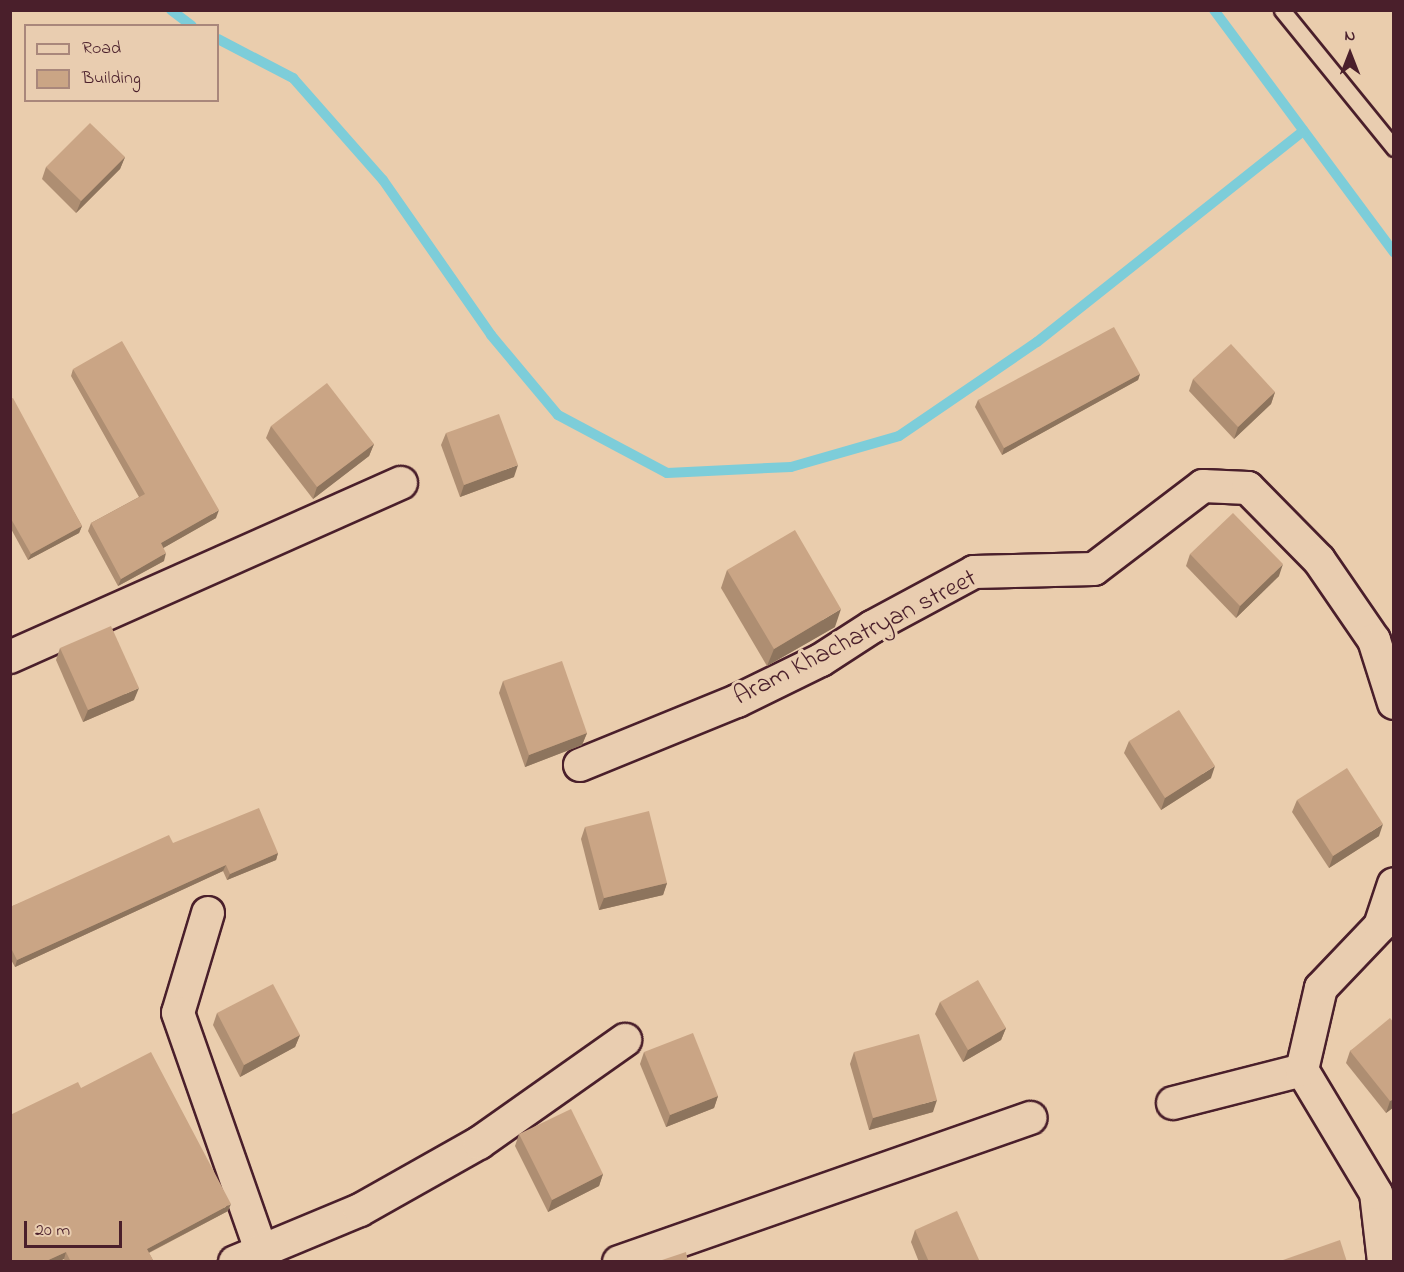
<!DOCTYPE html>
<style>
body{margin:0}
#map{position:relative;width:1404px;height:1272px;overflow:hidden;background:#eacdad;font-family:"Indie Flower",sans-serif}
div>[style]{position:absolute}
.stream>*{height:10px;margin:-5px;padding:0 5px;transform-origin:5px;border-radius:5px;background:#7dcdd9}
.roads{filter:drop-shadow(2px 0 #4a1f2b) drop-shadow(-2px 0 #4a1f2b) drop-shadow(0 2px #4a1f2b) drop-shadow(0 -2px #4a1f2b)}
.lane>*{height:15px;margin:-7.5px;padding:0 7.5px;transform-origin:7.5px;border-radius:7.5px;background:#e9cdb0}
.street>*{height:32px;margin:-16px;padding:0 16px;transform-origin:16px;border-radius:16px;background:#e9cdb0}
.wall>*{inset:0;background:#ae8e72}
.shaded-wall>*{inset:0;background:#8d745d}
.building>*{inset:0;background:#caa585}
span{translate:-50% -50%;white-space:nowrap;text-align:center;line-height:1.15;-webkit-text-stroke:6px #e9cdb0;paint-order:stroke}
.street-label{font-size:26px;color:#4a1f2b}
.frame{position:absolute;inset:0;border:12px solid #4a1f2b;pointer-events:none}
.legend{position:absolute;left:24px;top:24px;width:195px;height:78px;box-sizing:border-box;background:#e9cdb0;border:2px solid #a9877b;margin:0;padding:8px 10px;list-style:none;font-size:18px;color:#4a1f2b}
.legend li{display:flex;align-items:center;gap:12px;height:30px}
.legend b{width:30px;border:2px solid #a9877b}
.north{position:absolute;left:1320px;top:24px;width:60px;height:60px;-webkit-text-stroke:4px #e9cdb0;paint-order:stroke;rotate:0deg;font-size:16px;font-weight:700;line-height:24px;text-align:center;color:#4a1f2b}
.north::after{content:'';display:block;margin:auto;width:21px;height:27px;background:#4a1f2b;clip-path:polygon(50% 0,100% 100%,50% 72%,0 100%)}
.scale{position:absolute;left:24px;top:1221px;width:98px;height:27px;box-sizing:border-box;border:3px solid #4a1f2b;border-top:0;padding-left:8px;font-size:18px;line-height:21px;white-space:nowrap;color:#4a1f2b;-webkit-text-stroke:4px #e9cdb0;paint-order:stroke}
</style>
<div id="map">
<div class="stream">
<div style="left:171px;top:10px;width:26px;rotate:37deg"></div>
<div style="left:1214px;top:10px;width:302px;rotate:53.4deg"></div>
<div style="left:218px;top:39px;width:85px;rotate:27.5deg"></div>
<div style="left:293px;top:78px;width:136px;rotate:48.6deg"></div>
<div style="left:383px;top:180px;width:189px;rotate:55.1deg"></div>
<div style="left:491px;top:335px;width:104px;rotate:50.1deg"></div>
<div style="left:558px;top:415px;width:123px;rotate:28deg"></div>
<div style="left:667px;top:473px;width:124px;rotate:-2.8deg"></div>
<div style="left:791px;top:467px;width:112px;rotate:-16deg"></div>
<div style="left:899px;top:436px;width:167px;rotate:-34.3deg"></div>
<div style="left:1037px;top:342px;width:340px;rotate:-38.4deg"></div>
</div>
<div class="roads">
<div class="lane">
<div style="left:1282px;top:10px;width:178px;rotate:50.9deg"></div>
</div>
<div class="street">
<div style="left:10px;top:657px;width:428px;rotate:-24deg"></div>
<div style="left:580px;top:765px;width:170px;rotate:-22.2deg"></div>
<div style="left:737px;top:701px;width:93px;rotate:-26deg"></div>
<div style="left:821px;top:660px;width:61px;rotate:-32.9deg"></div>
<div style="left:872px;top:627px;width:116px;rotate:-28.3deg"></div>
<div style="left:974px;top:572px;width:120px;rotate:-1.4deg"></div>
<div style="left:1094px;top:569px;width:137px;rotate:-37.3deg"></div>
<div style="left:1203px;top:486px;width:45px;rotate:2.5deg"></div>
<div style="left:1248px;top:488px;width:101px;rotate:45.4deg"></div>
<div style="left:1319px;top:560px;width:97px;rotate:55.5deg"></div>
<div style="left:1374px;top:640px;width:66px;rotate:72.4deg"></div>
<div style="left:208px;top:913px;width:104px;rotate:106.7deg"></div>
<div style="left:178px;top:1013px;width:251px;rotate:70.7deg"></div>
<div style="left:1173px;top:1103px;width:133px;rotate:-14.3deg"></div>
<div style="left:235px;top:1262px;width:135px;rotate:-22.6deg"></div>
<div style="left:360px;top:1210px;width:137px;rotate:-29.4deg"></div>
<div style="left:479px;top:1143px;width:179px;rotate:-35.2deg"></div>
<div style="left:619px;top:1262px;width:436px;rotate:-19.3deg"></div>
<div style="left:1384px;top:1262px;width:69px;rotate:-96.6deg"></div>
<div style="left:1376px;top:1193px;width:144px;rotate:-121deg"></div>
<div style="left:1302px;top:1070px;width:84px;rotate:-77deg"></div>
<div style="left:1321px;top:988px;width:86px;rotate:-46.4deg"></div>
<div style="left:1380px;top:926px;width:44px;rotate:-71.6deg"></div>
</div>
</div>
<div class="wall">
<div style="clip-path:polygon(125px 157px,120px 169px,76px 213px,42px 179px,46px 167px)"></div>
<div style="clip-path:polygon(73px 369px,216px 518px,163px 548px,164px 561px,118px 586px,88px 531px,91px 523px,139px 497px,71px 376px)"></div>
<div style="clip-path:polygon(1140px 374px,1138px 380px,1002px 455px,975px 407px,978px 400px)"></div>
<div style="clip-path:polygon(1193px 379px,1275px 392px,1271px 404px,1234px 439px,1189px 391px)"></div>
<div style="clip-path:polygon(10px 399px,82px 526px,79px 533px,28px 560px,10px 527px)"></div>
<div style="clip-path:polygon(271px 426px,374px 444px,369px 456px,313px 499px,266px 438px)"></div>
<div style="clip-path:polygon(446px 433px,514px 477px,460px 497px,441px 445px)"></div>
<div style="clip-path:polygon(1190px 554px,1279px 576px,1236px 618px,1186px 566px)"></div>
<div style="clip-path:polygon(727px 570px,835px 627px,767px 666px,721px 588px)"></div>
<div style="clip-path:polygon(60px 648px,134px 700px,83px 722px,56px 660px)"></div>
<div style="clip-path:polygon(503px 681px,587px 733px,582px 745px,525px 767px,499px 693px)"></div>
<div style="clip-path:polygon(1129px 741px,1211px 778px,1161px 810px,1124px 753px)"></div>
<div style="clip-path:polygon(1297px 800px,1379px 836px,1329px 868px,1292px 812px)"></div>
<div style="clip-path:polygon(585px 827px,667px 883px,663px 895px,599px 910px,581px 839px)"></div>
<div style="clip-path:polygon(173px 843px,278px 853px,276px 860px,227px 880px,223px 871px,15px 967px,10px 958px,10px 907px)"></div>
<div style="clip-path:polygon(940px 1002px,1006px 1028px,1001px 1040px,963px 1062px,935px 1014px)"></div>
<div style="clip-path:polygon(217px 1013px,300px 1035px,295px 1047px,240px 1077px,213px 1025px)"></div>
<div style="clip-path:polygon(1394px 1023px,1394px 1107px,1386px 1113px,1346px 1063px,1350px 1051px)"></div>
<div style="clip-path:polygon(644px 1052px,718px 1096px,714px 1108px,666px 1127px,640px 1064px)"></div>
<div style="clip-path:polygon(854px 1052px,933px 1112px,869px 1130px,850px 1064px)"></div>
<div style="clip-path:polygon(81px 1088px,228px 1211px,149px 1253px,154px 1262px,65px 1262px,64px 1259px,57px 1262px,10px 1262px)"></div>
<div style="clip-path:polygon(519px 1134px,603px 1174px,599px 1186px,548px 1212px,515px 1146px)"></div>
<div style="clip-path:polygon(915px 1230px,980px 1262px,919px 1262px,911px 1242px)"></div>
</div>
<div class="shaded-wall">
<div style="clip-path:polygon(125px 157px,120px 169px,76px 213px,81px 201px)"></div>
<div style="clip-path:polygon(1140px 374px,1138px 380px,1002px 455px,1004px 448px)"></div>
<div style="clip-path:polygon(1275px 392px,1271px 404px,1234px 439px,1238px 427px)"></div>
<div style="clip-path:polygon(374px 444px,369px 456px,313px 499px,317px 487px)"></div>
<div style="clip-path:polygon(518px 465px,514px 477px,460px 497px,464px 485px)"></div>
<div style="clip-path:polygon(219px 510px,216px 518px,158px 551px,161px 543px)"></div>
<div style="clip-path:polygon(82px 526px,79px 533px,28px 560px,31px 554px)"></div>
<div style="clip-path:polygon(166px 553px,164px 561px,118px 586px,121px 579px)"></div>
<div style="clip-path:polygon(1283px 564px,1279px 576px,1236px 618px,1240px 606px)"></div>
<div style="clip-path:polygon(841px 609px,835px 627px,767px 666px,774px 649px)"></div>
<div style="clip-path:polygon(139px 688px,134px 700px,83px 722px,88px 710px)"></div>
<div style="clip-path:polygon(587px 733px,582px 745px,525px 767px,529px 755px)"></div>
<div style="clip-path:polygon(1215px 766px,1211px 778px,1161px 810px,1165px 798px)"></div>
<div style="clip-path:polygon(1383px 824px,1379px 836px,1329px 868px,1333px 856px)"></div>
<div style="clip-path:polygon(278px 853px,276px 860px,227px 880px,230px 874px)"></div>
<div style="clip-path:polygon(226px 865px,223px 871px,15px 967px,17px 960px)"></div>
<div style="clip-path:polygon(667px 883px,663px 895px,599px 910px,604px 898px)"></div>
<div style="clip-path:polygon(1006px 1028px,1001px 1040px,963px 1062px,968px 1050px)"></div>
<div style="clip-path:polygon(300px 1035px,295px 1047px,240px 1077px,244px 1065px)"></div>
<div style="clip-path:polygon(718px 1096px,714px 1108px,666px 1127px,670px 1115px)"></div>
<div style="clip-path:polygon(1394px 1099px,1394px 1107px,1386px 1113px,1390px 1101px)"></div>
<div style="clip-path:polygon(937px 1100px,933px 1112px,869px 1130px,873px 1118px)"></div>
<div style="clip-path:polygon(603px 1174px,599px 1186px,548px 1212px,552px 1200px)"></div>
<div style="clip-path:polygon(231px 1204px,228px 1211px,144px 1255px,147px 1249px)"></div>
<div style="clip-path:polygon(66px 1252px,64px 1259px,57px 1262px,44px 1262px)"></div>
</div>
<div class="building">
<div style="clip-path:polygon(90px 123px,125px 157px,81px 201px,46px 167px)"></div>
<div style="clip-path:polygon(1114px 327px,1140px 374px,1004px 448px,978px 400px)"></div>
<div style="clip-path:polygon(122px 341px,219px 510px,161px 543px,166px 553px,121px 579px,91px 523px,145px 494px,73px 369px)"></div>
<div style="clip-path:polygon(1231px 344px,1275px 392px,1238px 427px,1193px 379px)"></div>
<div style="clip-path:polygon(327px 383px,374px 444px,317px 487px,271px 426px)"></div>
<div style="clip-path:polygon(13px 398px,82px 526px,31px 554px,10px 517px,10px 399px)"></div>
<div style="clip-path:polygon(499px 414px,518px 465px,464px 485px,446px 433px)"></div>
<div style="clip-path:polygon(1233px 513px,1283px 564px,1240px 606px,1190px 554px)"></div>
<div style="clip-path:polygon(795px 530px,841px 609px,774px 649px,727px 570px)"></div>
<div style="clip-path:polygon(111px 626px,139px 688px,88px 710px,60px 648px)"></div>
<div style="clip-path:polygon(562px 661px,587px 733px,529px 755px,503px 681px)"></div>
<div style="clip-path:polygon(1179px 710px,1215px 766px,1165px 798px,1129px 741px)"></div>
<div style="clip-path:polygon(1347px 768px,1383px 824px,1333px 856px,1297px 800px)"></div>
<div style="clip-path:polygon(259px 808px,278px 853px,230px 874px,226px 865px,17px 960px,12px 950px,10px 950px,10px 907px,169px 835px,173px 843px)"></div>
<div style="clip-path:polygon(649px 811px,667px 883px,604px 898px,585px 827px)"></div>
<div style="clip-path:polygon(978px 980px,1006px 1028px,968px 1050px,940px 1002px)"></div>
<div style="clip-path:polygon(273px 984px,300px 1035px,244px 1065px,217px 1013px)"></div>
<div style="clip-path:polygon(1390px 1018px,1394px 1023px,1394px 1099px,1390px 1101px,1350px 1051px)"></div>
<div style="clip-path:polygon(693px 1033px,718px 1096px,670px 1115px,644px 1052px)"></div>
<div style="clip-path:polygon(919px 1034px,937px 1100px,873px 1118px,854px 1052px)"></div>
<div style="clip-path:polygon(151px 1052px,231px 1204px,147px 1249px,154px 1262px,71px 1262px,66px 1252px,44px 1262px,10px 1262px,10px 1115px,78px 1082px,81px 1088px)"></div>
<div style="clip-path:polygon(571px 1109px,603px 1174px,552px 1200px,519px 1134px)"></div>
<div style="clip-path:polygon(957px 1211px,980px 1262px,929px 1262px,915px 1230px)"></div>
<div style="clip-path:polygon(1340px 1240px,1347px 1262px,1283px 1262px,1283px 1260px)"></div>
<div style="clip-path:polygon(686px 1252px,688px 1262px,656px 1262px)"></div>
</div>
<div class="street-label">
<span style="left:856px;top:639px;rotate:-27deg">Aram Khachatryan street</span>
</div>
<div class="frame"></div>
<ul class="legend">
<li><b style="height:8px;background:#e9cdb0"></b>Road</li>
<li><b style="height:16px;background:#caa585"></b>Building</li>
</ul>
<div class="north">N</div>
<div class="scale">20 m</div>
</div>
